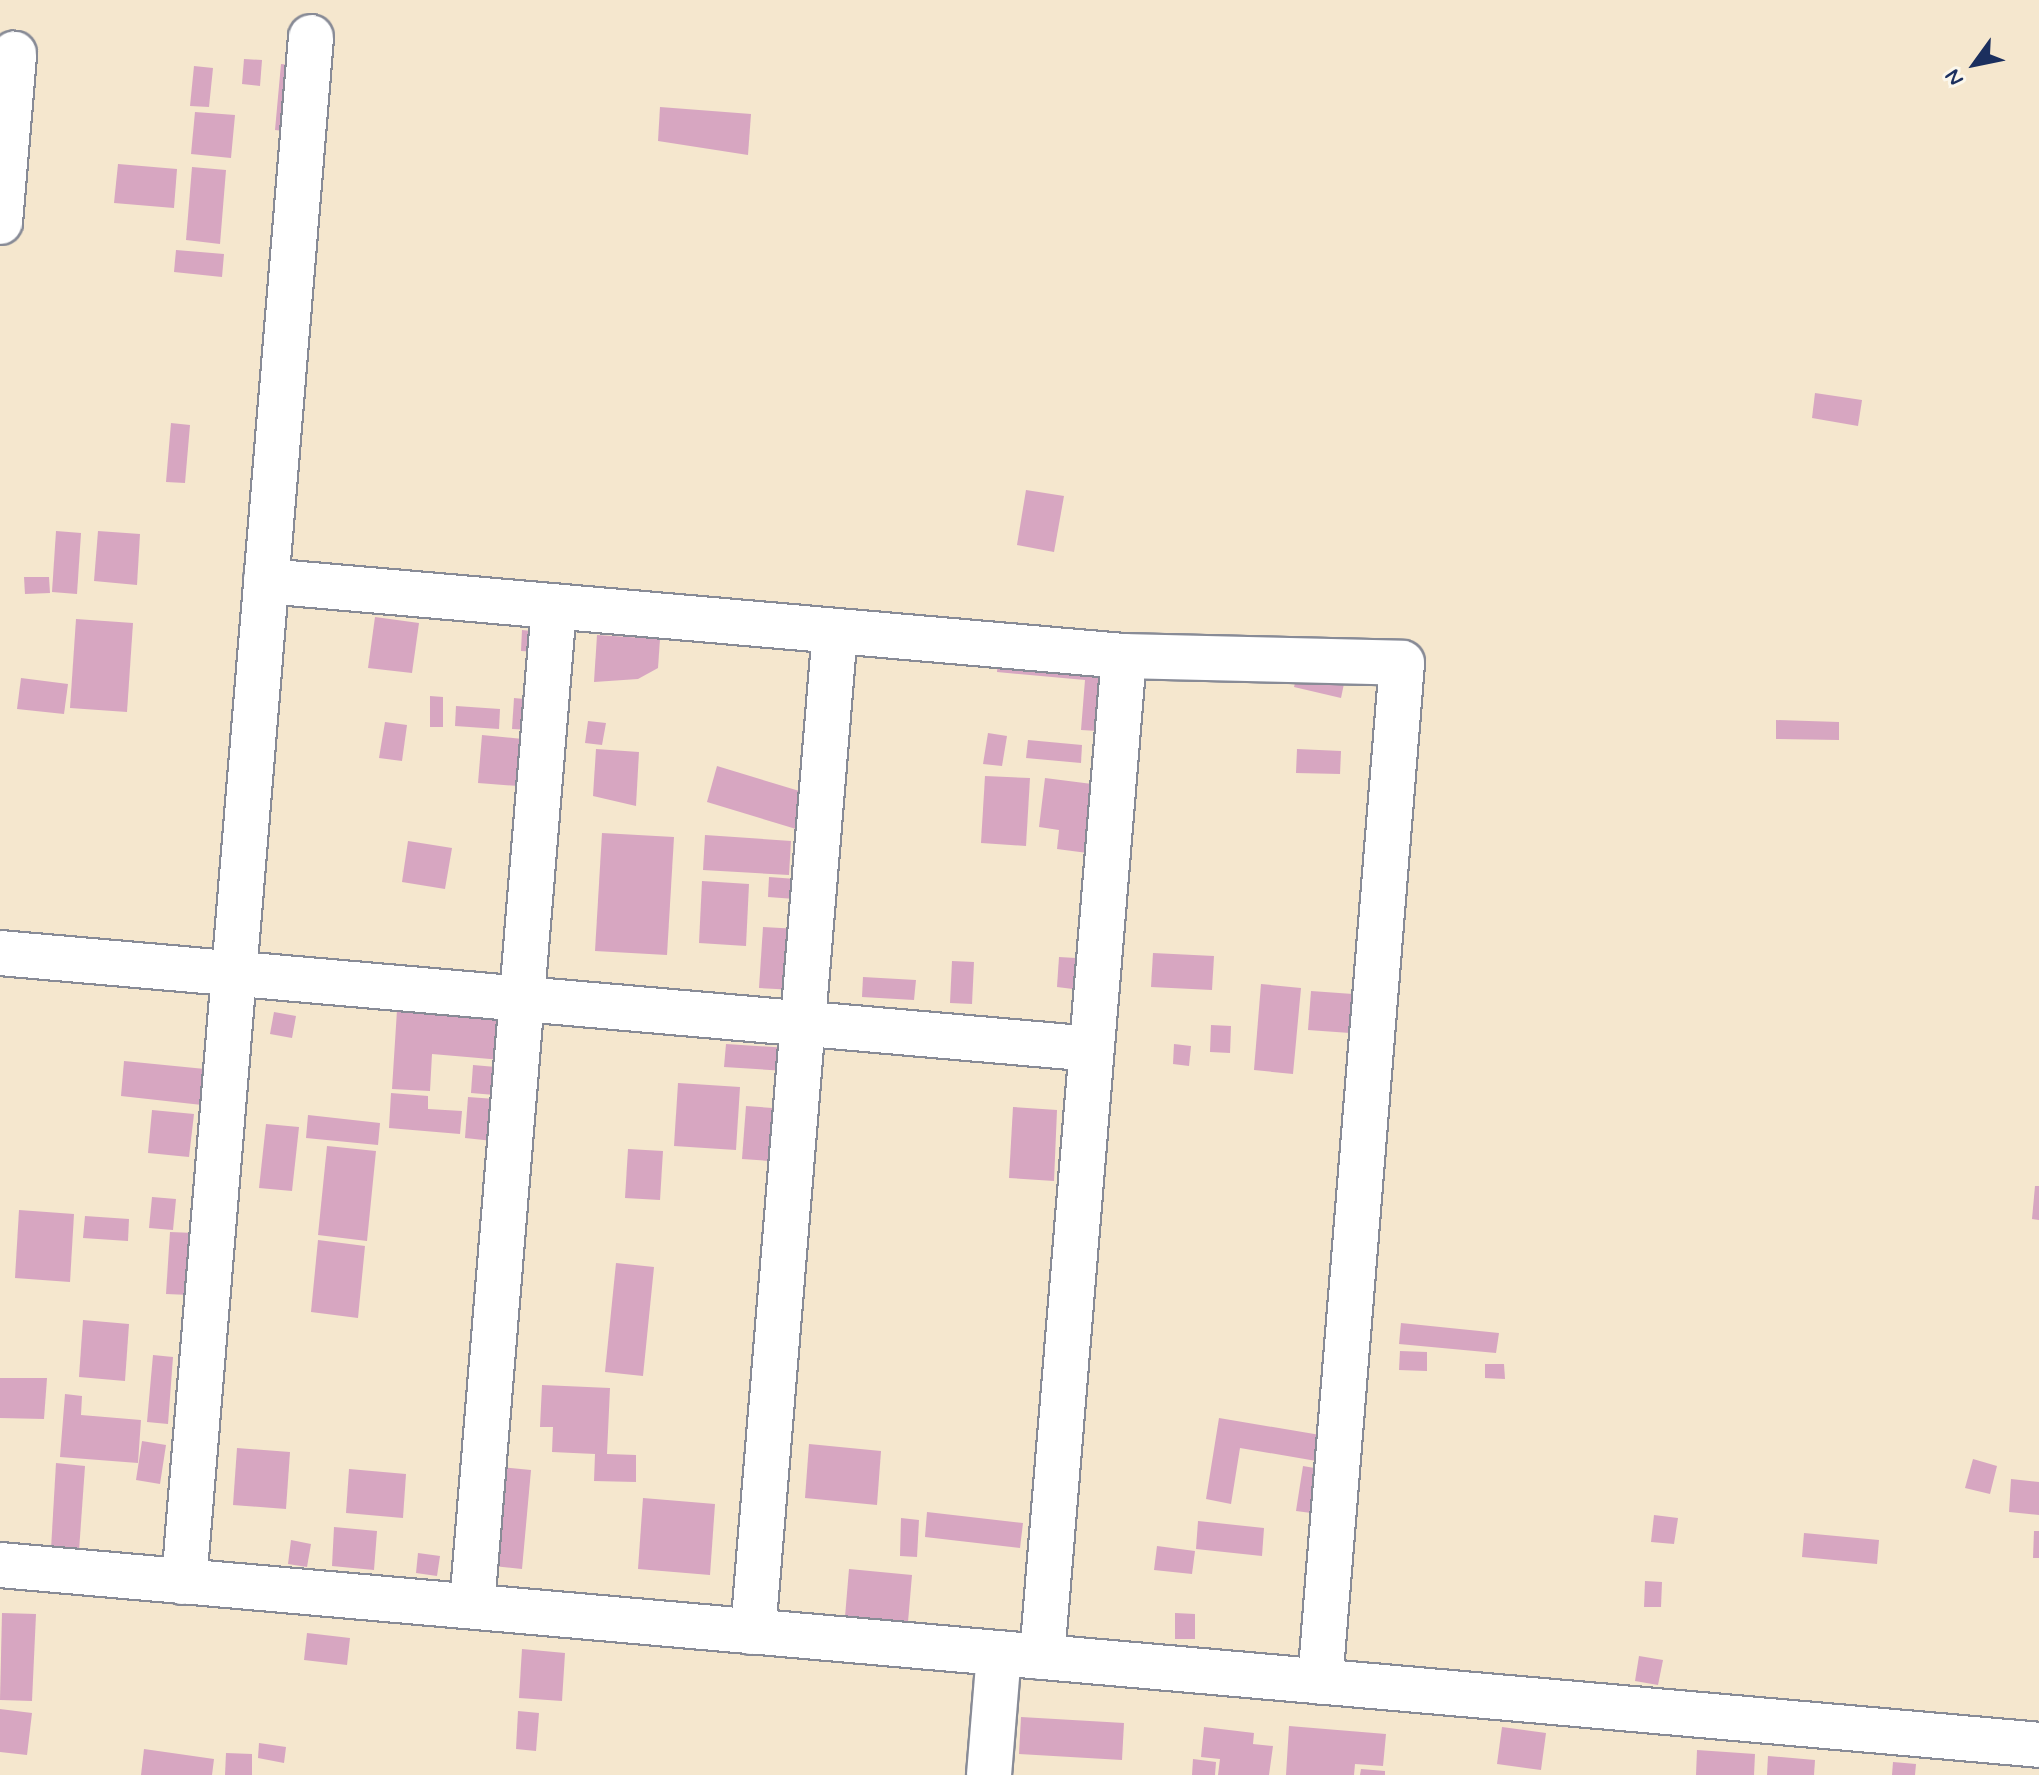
<!DOCTYPE html>
<style>
body{margin:0}
#map{position:relative;width:2039px;height:1775px;overflow:hidden;background:#f5e7ce;font-family:Mynerve,sans-serif}
div>[style]{position:absolute}
.building>*{inset:0;background:#d7a6c1}
.roads{filter:drop-shadow(2px 0 #888b96) drop-shadow(-2px 0 #888b96) drop-shadow(0 2px #888b96) drop-shadow(0 -2px #888b96)}
.minor>*{height:44px;margin:-22px;padding:0 22px;transform-origin:22px;border-radius:22px;background:#fff}
span{translate:-50% -50%;white-space:nowrap;text-align:center;line-height:1.15;-webkit-text-stroke:8px #fbf7ec;paint-order:stroke}
.north{position:absolute;left:1935px;top:24px;width:80px;height:80px;-webkit-text-stroke:6px #fbf7ec;paint-order:stroke;rotate:237deg;font-size:22px;font-weight:700;line-height:32px;text-align:center;color:#1b2f5e}
.north::after{content:'';display:block;margin:auto;width:28px;height:36px;background:#1b2f5e;clip-path:polygon(50% 0,100% 100%,50% 72%,0 100%)}
</style>
<div id="map">
<div class="building">
<div style="clip-path:polygon(244px 59px,262px 60px,260px 86px,242px 84px)"></div>
<div style="clip-path:polygon(281px 64px,306px 67px,301px 133px,275px 130px)"></div>
<div style="clip-path:polygon(194px 66px,213px 68px,209px 107px,190px 106px)"></div>
<div style="clip-path:polygon(660px 107px,751px 114px,748px 155px,658px 141px)"></div>
<div style="clip-path:polygon(195px 112px,235px 115px,231px 158px,191px 154px)"></div>
<div style="clip-path:polygon(118px 164px,177px 169px,174px 208px,114px 203px)"></div>
<div style="clip-path:polygon(192px 167px,226px 170px,220px 244px,186px 240px)"></div>
<div style="clip-path:polygon(176px 250px,224px 254px,222px 277px,174px 272px)"></div>
<div style="clip-path:polygon(1815px 393px,1862px 400px,1858px 426px,1812px 418px)"></div>
<div style="clip-path:polygon(171px 423px,190px 425px,185px 483px,166px 482px)"></div>
<div style="clip-path:polygon(1026px 490px,1064px 496px,1054px 552px,1017px 545px)"></div>
<div style="clip-path:polygon(56px 531px,81px 533px,77px 594px,52px 592px)"></div>
<div style="clip-path:polygon(98px 531px,140px 534px,137px 585px,94px 581px)"></div>
<div style="clip-path:polygon(24px 577px,49px 577px,50px 593px,25px 594px)"></div>
<div style="clip-path:polygon(375px 617px,419px 623px,412px 673px,368px 668px)"></div>
<div style="clip-path:polygon(76px 619px,133px 623px,127px 712px,70px 708px)"></div>
<div style="clip-path:polygon(522px 630px,541px 632px,540px 652px,521px 651px)"></div>
<div style="clip-path:polygon(597px 635px,660px 639px,658px 668px,638px 679px,594px 682px)"></div>
<div style="clip-path:polygon(999px 648px,1104px 658px,1098px 731px,1081px 730px,1085px 680px,997px 672px)"></div>
<div style="clip-path:polygon(1300px 663px,1346px 674px,1341px 698px,1294px 687px)"></div>
<div style="clip-path:polygon(21px 678px,68px 684px,64px 714px,17px 709px)"></div>
<div style="clip-path:polygon(430px 696px,443px 697px,443px 727px,430px 727px)"></div>
<div style="clip-path:polygon(514px 698px,534px 700px,531px 730px,512px 729px)"></div>
<div style="clip-path:polygon(456px 706px,500px 709px,499px 729px,455px 726px)"></div>
<div style="clip-path:polygon(1776px 720px,1839px 722px,1839px 740px,1776px 739px)"></div>
<div style="clip-path:polygon(588px 721px,606px 723px,602px 745px,585px 743px)"></div>
<div style="clip-path:polygon(385px 722px,407px 725px,402px 761px,379px 758px)"></div>
<div style="clip-path:polygon(988px 733px,1007px 736px,1002px 766px,983px 764px)"></div>
<div style="clip-path:polygon(482px 735px,523px 739px,518px 786px,478px 783px)"></div>
<div style="clip-path:polygon(1028px 740px,1082px 745px,1081px 763px,1026px 758px)"></div>
<div style="clip-path:polygon(596px 749px,639px 752px,636px 806px,593px 796px)"></div>
<div style="clip-path:polygon(1297px 749px,1341px 751px,1340px 774px,1296px 773px)"></div>
<div style="clip-path:polygon(717px 766px,806px 793px,796px 829px,707px 802px)"></div>
<div style="clip-path:polygon(985px 776px,1030px 778px,1026px 846px,981px 843px)"></div>
<div style="clip-path:polygon(1045px 778px,1092px 784px,1086px 835px,1097px 836px,1095px 854px,1057px 849px,1059px 830px,1039px 827px)"></div>
<div style="clip-path:polygon(602px 833px,674px 837px,667px 955px,595px 951px)"></div>
<div style="clip-path:polygon(705px 835px,791px 841px,789px 875px,703px 870px)"></div>
<div style="clip-path:polygon(408px 841px,452px 848px,445px 889px,402px 882px)"></div>
<div style="clip-path:polygon(769px 877px,796px 879px,795px 899px,768px 897px)"></div>
<div style="clip-path:polygon(702px 881px,749px 884px,746px 946px,699px 943px)"></div>
<div style="clip-path:polygon(763px 927px,799px 929px,795px 990px,759px 988px)"></div>
<div style="clip-path:polygon(1153px 953px,1214px 956px,1212px 990px,1151px 987px)"></div>
<div style="clip-path:polygon(1059px 957px,1076px 958px,1073px 989px,1057px 987px)"></div>
<div style="clip-path:polygon(952px 961px,974px 962px,972px 1004px,950px 1003px)"></div>
<div style="clip-path:polygon(863px 977px,916px 980px,914px 1000px,862px 997px)"></div>
<div style="clip-path:polygon(1261px 984px,1301px 988px,1293px 1074px,1254px 1070px)"></div>
<div style="clip-path:polygon(1311px 991px,1353px 994px,1350px 1033px,1308px 1030px)"></div>
<div style="clip-path:polygon(397px 1010px,504px 1018px,502px 1060px,432px 1054px,430px 1091px,392px 1089px)"></div>
<div style="clip-path:polygon(274px 1012px,296px 1016px,292px 1038px,270px 1034px)"></div>
<div style="clip-path:polygon(1211px 1025px,1231px 1026px,1230px 1053px,1210px 1052px)"></div>
<div style="clip-path:polygon(726px 1044px,788px 1048px,786px 1071px,724px 1067px)"></div>
<div style="clip-path:polygon(1174px 1044px,1191px 1046px,1189px 1066px,1173px 1064px)"></div>
<div style="clip-path:polygon(124px 1061px,205px 1069px,202px 1105px,121px 1096px)"></div>
<div style="clip-path:polygon(473px 1065px,496px 1067px,495px 1095px,471px 1093px)"></div>
<div style="clip-path:polygon(678px 1083px,740px 1087px,736px 1150px,674px 1146px)"></div>
<div style="clip-path:polygon(391px 1093px,428px 1096px,428px 1109px,462px 1111px,460px 1134px,389px 1128px)"></div>
<div style="clip-path:polygon(468px 1097px,495px 1099px,493px 1141px,465px 1138px)"></div>
<div style="clip-path:polygon(746px 1106px,786px 1109px,783px 1162px,742px 1159px)"></div>
<div style="clip-path:polygon(1013px 1107px,1057px 1110px,1054px 1181px,1009px 1178px)"></div>
<div style="clip-path:polygon(152px 1110px,194px 1114px,189px 1157px,148px 1153px)"></div>
<div style="clip-path:polygon(308px 1115px,380px 1123px,378px 1145px,306px 1138px)"></div>
<div style="clip-path:polygon(266px 1124px,299px 1127px,292px 1191px,259px 1188px)"></div>
<div style="clip-path:polygon(327px 1146px,376px 1151px,367px 1241px,318px 1235px)"></div>
<div style="clip-path:polygon(628px 1149px,663px 1151px,660px 1200px,625px 1198px)"></div>
<div style="clip-path:polygon(2035px 1186px,2039px 1186px,2039px 1220px,2032px 1219px)"></div>
<div style="clip-path:polygon(152px 1197px,176px 1199px,173px 1230px,149px 1228px)"></div>
<div style="clip-path:polygon(19px 1210px,74px 1214px,70px 1282px,15px 1278px)"></div>
<div style="clip-path:polygon(85px 1216px,129px 1219px,128px 1241px,83px 1238px)"></div>
<div style="clip-path:polygon(170px 1232px,194px 1233px,190px 1295px,166px 1294px)"></div>
<div style="clip-path:polygon(318px 1240px,365px 1246px,358px 1318px,311px 1312px)"></div>
<div style="clip-path:polygon(616px 1263px,654px 1267px,643px 1376px,605px 1372px)"></div>
<div style="clip-path:polygon(83px 1320px,129px 1324px,125px 1381px,79px 1377px)"></div>
<div style="clip-path:polygon(1401px 1323px,1499px 1333px,1496px 1353px,1399px 1344px)"></div>
<div style="clip-path:polygon(1400px 1351px,1427px 1352px,1427px 1371px,1399px 1370px)"></div>
<div style="clip-path:polygon(153px 1355px,173px 1357px,168px 1424px,147px 1422px)"></div>
<div style="clip-path:polygon(1485px 1364px,1504px 1364px,1505px 1379px,1485px 1378px)"></div>
<div style="clip-path:polygon(0 1378px,47px 1378px,44px 1419px,0 1418px)"></div>
<div style="clip-path:polygon(542px 1385px,610px 1388px,607px 1454px,636px 1455px,636px 1482px,594px 1481px,595px 1454px,552px 1452px,553px 1427px,540px 1427px)"></div>
<div style="clip-path:polygon(65px 1394px,82px 1396px,81px 1415px,141px 1420px,138px 1463px,60px 1457px)"></div>
<div style="clip-path:polygon(1219px 1418px,1332px 1437px,1328px 1463px,1240px 1448px,1231px 1504px,1206px 1499px)"></div>
<div style="clip-path:polygon(142px 1441px,166px 1445px,160px 1484px,136px 1480px)"></div>
<div style="clip-path:polygon(809px 1444px,881px 1451px,877px 1505px,805px 1498px)"></div>
<div style="clip-path:polygon(237px 1448px,290px 1452px,286px 1509px,233px 1505px)"></div>
<div style="clip-path:polygon(1973px 1459px,1997px 1466px,1990px 1494px,1965px 1488px)"></div>
<div style="clip-path:polygon(56px 1463px,85px 1466px,79px 1551px,51px 1549px)"></div>
<div style="clip-path:polygon(1303px 1466px,1326px 1470px,1319px 1514px,1296px 1511px)"></div>
<div style="clip-path:polygon(501px 1467px,531px 1470px,522px 1569px,493px 1566px)"></div>
<div style="clip-path:polygon(349px 1469px,406px 1474px,403px 1518px,346px 1513px)"></div>
<div style="clip-path:polygon(2011px 1479px,2039px 1482px,2039px 1515px,2009px 1512px)"></div>
<div style="clip-path:polygon(643px 1498px,715px 1504px,710px 1575px,638px 1569px)"></div>
<div style="clip-path:polygon(927px 1512px,1023px 1523px,1020px 1548px,925px 1537px)"></div>
<div style="clip-path:polygon(1654px 1515px,1678px 1518px,1674px 1544px,1651px 1542px)"></div>
<div style="clip-path:polygon(901px 1518px,919px 1520px,917px 1557px,900px 1556px)"></div>
<div style="clip-path:polygon(1198px 1521px,1264px 1528px,1262px 1556px,1196px 1549px)"></div>
<div style="clip-path:polygon(334px 1527px,377px 1531px,374px 1570px,332px 1566px)"></div>
<div style="clip-path:polygon(2034px 1531px,2039px 1531px,2039px 1558px,2033px 1558px)"></div>
<div style="clip-path:polygon(1804px 1533px,1879px 1540px,1877px 1564px,1802px 1557px)"></div>
<div style="clip-path:polygon(291px 1540px,311px 1544px,307px 1567px,288px 1564px)"></div>
<div style="clip-path:polygon(1157px 1546px,1195px 1551px,1192px 1574px,1154px 1570px)"></div>
<div style="clip-path:polygon(418px 1553px,440px 1556px,437px 1576px,416px 1573px)"></div>
<div style="clip-path:polygon(849px 1569px,912px 1575px,908px 1622px,845px 1617px)"></div>
<div style="clip-path:polygon(1645px 1581px,1662px 1582px,1661px 1607px,1644px 1607px)"></div>
<div style="clip-path:polygon(2px 1613px,36px 1614px,32px 1701px,0 1700px)"></div>
<div style="clip-path:polygon(1175px 1613px,1195px 1614px,1195px 1639px,1175px 1639px)"></div>
<div style="clip-path:polygon(307px 1633px,350px 1638px,347px 1665px,304px 1660px)"></div>
<div style="clip-path:polygon(522px 1649px,565px 1653px,562px 1701px,519px 1698px)"></div>
<div style="clip-path:polygon(1639px 1656px,1663px 1660px,1658px 1685px,1635px 1681px)"></div>
<div style="clip-path:polygon(0 1709px,32px 1713px,27px 1755px,0 1752px)"></div>
<div style="clip-path:polygon(518px 1711px,539px 1713px,536px 1751px,516px 1749px)"></div>
<div style="clip-path:polygon(1021px 1717px,1124px 1723px,1122px 1760px,1019px 1754px)"></div>
<div style="clip-path:polygon(1289px 1726px,1386px 1734px,1383px 1766px,1355px 1764px,1354px 1775px,1286px 1775px)"></div>
<div style="clip-path:polygon(1204px 1727px,1254px 1733px,1253px 1744px,1273px 1746px,1269px 1775px,1218px 1775px,1220px 1759px,1201px 1757px)"></div>
<div style="clip-path:polygon(1502px 1727px,1546px 1733px,1541px 1770px,1497px 1764px)"></div>
<div style="clip-path:polygon(259px 1743px,286px 1747px,284px 1763px,258px 1758px)"></div>
<div style="clip-path:polygon(144px 1749px,214px 1759px,212px 1775px,141px 1775px)"></div>
<div style="clip-path:polygon(1697px 1750px,1755px 1754px,1754px 1775px,1696px 1775px)"></div>
<div style="clip-path:polygon(226px 1753px,252px 1754px,252px 1775px,225px 1775px)"></div>
<div style="clip-path:polygon(1768px 1756px,1815px 1760px,1814px 1775px,1767px 1775px)"></div>
<div style="clip-path:polygon(1193px 1759px,1216px 1762px,1215px 1775px,1192px 1775px)"></div>
<div style="clip-path:polygon(1893px 1762px,1916px 1764px,1915px 1775px,1892px 1775px)"></div>
<div style="clip-path:polygon(1361px 1769px,1385px 1771px,1385px 1775px,1360px 1775px)"></div>
</div>
<div class="roads">
<div class="minor">
<div style="left:0;top:222px;width:169px;rotate:-85.2deg"></div>
<div style="left:266px;top:581px;width:861px;rotate:5deg"></div>
<div style="left:1124px;top:656px;width:278px;rotate:1.4deg"></div>
<div style="left:1402px;top:663px;width:1022px;rotate:94.6deg"></div>
<div style="left:0;top:953px;width:1096px;rotate:5.02deg"></div>
<div style="left:0;top:1565px;width:2047px;rotate:5.04deg"></div>
<div style="left:184px;top:1582px;width:1550px;rotate:-85.3deg"></div>
<div style="left:472px;top:1606px;width:1003px;rotate:-85.31deg"></div>
<div style="left:753px;top:1632px;width:1004px;rotate:-85.32deg"></div>
<div style="left:1042px;top:1657px;width:1004px;rotate:-85.32deg"></div>
<div style="left:989px;top:1775px;width:122px;rotate:-85.3deg"></div>
</div>
</div>
<div class="north">N</div>
</div>
